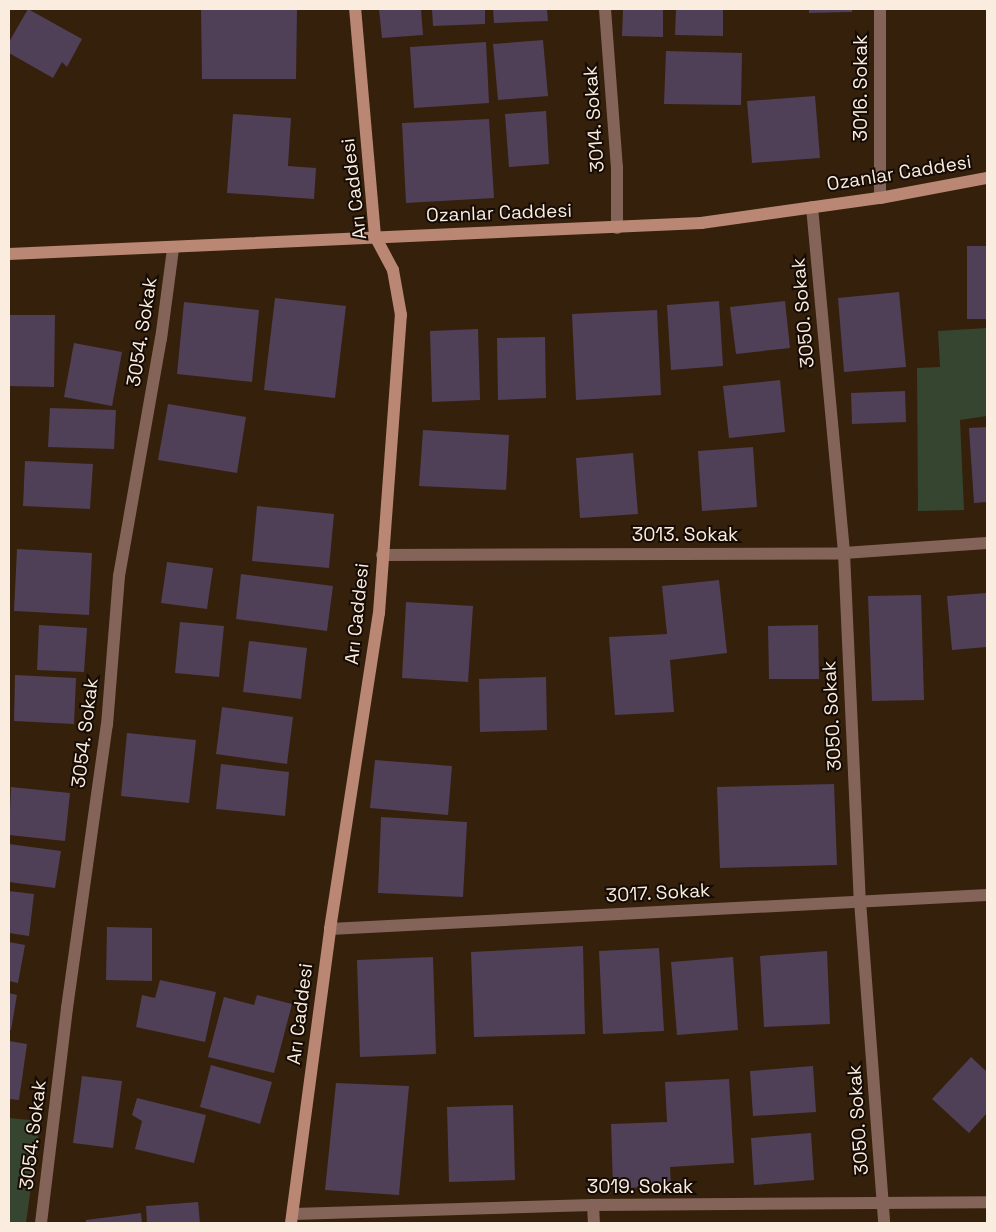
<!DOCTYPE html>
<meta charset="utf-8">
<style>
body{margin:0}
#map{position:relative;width:996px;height:1232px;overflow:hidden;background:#35200b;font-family:"Space Grotesk",sans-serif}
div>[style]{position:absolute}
.green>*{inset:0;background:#35452f}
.building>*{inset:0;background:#4f3f57}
.street>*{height:12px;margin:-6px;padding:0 6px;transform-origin:6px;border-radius:6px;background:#846458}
.secondary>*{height:12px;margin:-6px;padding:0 6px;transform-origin:6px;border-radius:6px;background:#ba8774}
span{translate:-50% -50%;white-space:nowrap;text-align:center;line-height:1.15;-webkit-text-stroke:4px #150c05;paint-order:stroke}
.street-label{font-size:19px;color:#fbece0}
.frame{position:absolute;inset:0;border:10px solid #fbece0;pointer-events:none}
</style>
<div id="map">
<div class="green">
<div style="clip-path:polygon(987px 328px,987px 416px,960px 420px,964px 510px,918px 511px,917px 368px,940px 367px,938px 331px)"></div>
<div style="clip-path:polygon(9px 1118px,40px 1121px,26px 1223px,9px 1223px)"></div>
</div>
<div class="building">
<div style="clip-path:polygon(28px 9px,82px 39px,67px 67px,62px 62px,53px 78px,9px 53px,9px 42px)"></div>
<div style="clip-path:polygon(201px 9px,297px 9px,296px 79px,202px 79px)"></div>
<div style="clip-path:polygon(379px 9px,421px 9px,423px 35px,382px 38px)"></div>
<div style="clip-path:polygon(432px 9px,485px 9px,485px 24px,433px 26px)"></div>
<div style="clip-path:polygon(493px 9px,547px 9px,548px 21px,494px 23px)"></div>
<div style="clip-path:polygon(623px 9px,663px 9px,663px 37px,622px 36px)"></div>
<div style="clip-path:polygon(676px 9px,723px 9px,723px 36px,675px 35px)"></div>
<div style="clip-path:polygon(809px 9px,852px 9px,852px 12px,809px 13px)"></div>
<div style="clip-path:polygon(543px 40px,548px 96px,498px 100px,493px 44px)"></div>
<div style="clip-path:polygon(486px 42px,489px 103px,414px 108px,410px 47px)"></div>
<div style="clip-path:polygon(666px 51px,742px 53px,741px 105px,664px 104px)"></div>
<div style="clip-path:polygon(815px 96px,820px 158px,752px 163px,747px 101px)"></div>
<div style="clip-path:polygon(546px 111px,549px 164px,509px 167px,505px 114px)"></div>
<div style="clip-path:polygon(233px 114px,291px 118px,288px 166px,316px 168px,314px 199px,227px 193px)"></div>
<div style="clip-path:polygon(489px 119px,494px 198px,406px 203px,402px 123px)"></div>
<div style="clip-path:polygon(967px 246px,987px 246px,987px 319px,967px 319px)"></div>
<div style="clip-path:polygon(899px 292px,906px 367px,844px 372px,838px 298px)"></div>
<div style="clip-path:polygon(275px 298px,346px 306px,335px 398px,264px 390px)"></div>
<div style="clip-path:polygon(719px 301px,723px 366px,671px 370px,667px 305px)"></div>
<div style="clip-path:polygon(785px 301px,790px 348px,736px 354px,730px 307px)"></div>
<div style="clip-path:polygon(184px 302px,259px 310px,252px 382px,177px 374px)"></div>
<div style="clip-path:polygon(657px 310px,661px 395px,576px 400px,572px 314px)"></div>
<div style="clip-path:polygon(9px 315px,55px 315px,54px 387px,9px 386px)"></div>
<div style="clip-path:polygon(478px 329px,480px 400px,432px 402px,430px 331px)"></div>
<div style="clip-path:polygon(545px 337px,546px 398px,498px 400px,497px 338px)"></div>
<div style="clip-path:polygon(74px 343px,122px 352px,112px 406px,64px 397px)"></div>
<div style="clip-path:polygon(780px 380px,785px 432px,729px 438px,723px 386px)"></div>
<div style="clip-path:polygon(905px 391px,906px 422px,852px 424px,851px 393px)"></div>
<div style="clip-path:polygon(168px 404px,246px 417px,237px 473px,158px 460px)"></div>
<div style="clip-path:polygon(50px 408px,116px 410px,114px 449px,48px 447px)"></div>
<div style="clip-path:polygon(987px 427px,987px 502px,974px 503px,969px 428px)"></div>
<div style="clip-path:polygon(423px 430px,509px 435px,506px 490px,419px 486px)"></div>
<div style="clip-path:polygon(753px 447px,757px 507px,702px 511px,698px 451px)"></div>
<div style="clip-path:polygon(633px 453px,638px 514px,580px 518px,576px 458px)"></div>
<div style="clip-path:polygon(25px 461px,93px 464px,90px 509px,23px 506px)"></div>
<div style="clip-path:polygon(257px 506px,334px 514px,329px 568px,252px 561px)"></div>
<div style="clip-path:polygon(17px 549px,92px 553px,89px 615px,14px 611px)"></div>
<div style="clip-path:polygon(167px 562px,213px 568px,207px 609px,161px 603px)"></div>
<div style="clip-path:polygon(241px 574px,333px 586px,327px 631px,236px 619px)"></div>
<div style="clip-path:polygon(719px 580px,727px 653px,670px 660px,674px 712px,615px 715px,609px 637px,667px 634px,662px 586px)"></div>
<div style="clip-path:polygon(987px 593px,987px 647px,952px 650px,947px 596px)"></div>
<div style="clip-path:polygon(921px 595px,924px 700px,872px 701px,868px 596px)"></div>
<div style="clip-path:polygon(406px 602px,473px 606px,468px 682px,402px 678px)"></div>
<div style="clip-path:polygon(180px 622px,224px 626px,219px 677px,175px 673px)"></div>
<div style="clip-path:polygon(39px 625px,87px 628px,84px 672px,37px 670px)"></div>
<div style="clip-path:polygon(818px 625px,819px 679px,769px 679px,768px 626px)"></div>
<div style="clip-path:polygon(249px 641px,307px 648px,301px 699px,243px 692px)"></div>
<div style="clip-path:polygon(15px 675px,76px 678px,74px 724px,14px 721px)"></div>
<div style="clip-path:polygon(546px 677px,547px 730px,480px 732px,479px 679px)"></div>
<div style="clip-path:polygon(222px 707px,293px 717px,287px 764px,216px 754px)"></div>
<div style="clip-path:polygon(127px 733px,196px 740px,189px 803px,121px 796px)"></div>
<div style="clip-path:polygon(375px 760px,452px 766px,448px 815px,370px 808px)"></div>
<div style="clip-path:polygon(221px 764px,289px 772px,285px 816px,216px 809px)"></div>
<div style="clip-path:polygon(834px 784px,837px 865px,720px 868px,717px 787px)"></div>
<div style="clip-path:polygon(11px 787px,70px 793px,65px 841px,9px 835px)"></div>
<div style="clip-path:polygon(381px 817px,467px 822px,463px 897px,378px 893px)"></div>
<div style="clip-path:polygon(9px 844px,61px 851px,55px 888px,9px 882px)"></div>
<div style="clip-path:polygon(9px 891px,34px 894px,29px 936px,9px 933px)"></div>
<div style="clip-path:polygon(107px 927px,152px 928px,152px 981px,106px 980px)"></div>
<div style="clip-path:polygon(9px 942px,25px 945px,18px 983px,9px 981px)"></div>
<div style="clip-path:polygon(583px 946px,585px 1034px,474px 1037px,471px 952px)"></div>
<div style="clip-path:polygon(659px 948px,664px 1031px,603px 1034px,599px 951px)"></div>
<div style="clip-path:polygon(827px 951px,830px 1024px,764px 1027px,760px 956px)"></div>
<div style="clip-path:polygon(433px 957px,436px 1054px,360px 1057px,357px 960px)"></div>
<div style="clip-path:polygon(733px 957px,738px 1030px,677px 1035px,671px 962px)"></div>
<div style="clip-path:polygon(160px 980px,216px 992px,205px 1042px,136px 1027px,142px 995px,155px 998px)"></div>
<div style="clip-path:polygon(9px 993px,17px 995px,11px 1030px,9px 1030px)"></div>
<div style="clip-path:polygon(257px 995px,292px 1004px,274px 1073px,208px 1057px,224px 997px,254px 1005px)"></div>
<div style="clip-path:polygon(9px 1041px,27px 1044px,19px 1100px,9px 1099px)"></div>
<div style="clip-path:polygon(971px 1057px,987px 1072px,987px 1113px,969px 1133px,932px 1099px)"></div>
<div style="clip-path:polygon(211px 1065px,272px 1082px,260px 1124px,200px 1107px)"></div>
<div style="clip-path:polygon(813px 1066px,816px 1112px,753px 1116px,750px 1071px)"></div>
<div style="clip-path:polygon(82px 1076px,122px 1081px,113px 1148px,73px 1143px)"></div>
<div style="clip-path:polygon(729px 1079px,734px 1163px,670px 1167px,671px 1187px,613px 1188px,611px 1124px,667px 1122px,665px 1082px)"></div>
<div style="clip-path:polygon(336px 1083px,409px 1086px,399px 1195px,325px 1190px)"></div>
<div style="clip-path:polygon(137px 1098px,206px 1115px,194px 1163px,135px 1149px,142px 1121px,132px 1115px)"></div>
<div style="clip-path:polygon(513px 1105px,515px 1180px,449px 1182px,447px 1107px)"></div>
<div style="clip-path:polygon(811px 1133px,814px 1180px,754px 1185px,751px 1138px)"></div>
<div style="clip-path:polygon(198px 1202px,200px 1223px,147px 1223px,146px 1206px)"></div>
<div style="clip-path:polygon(141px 1213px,142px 1223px,86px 1223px,86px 1220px)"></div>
</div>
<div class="street">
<div style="left:605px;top:9px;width:158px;rotate:85.7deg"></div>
<div style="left:617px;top:167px;width:61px;rotate:90deg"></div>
<div style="left:880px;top:198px;width:189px;rotate:-90deg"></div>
<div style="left:812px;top:207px;width:347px;rotate:84.7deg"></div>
<div style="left:844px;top:553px;width:348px;rotate:87.4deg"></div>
<div style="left:860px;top:901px;width:323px;rotate:85.7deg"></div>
<div style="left:382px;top:555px;width:462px;rotate:-0.2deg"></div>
<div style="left:844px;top:553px;width:143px;rotate:-4deg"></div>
<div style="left:330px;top:929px;width:658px;rotate:-2.96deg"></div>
<div style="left:593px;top:1205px;width:18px;rotate:87deg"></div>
<div style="left:293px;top:1214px;width:300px;rotate:-1.7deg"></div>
<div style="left:593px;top:1205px;width:394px;rotate:-0.4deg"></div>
<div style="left:41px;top:1223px;width:217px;rotate:-83.1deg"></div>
<div style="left:67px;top:1008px;width:286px;rotate:-82deg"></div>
<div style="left:107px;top:725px;width:149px;rotate:-85.4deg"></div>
<div style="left:119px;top:576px;width:241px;rotate:-80deg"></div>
<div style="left:161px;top:339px;width:91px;rotate:-82.4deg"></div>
</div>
<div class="secondary">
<div style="left:9px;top:254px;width:693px;rotate:-2.57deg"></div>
<div style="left:701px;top:223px;width:181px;rotate:-8deg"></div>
<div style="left:880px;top:198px;width:109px;rotate:-10.6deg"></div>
<div style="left:291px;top:1223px;width:297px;rotate:-82.4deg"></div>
<div style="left:330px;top:929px;width:320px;rotate:-81.2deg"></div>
<div style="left:379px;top:613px;width:299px;rotate:-85.8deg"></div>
<div style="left:401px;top:315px;width:46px;rotate:-100.1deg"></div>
<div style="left:393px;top:270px;width:38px;rotate:-118deg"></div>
<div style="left:375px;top:236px;width:228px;rotate:-95deg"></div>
</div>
<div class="street-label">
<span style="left:861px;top:88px;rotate:-90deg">3016. Sokak</span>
<span style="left:594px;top:119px;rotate:-94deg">3014. Sokak</span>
<span style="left:899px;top:173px;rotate:-9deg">Ozanlar Caddesi</span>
<span style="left:354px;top:189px;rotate:-97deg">Arı Caddesi</span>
<span style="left:499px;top:213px;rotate:-2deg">Ozanlar Caddesi</span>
<span style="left:803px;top:313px;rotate:-95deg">3050. Sokak</span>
<span style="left:142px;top:332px;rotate:-81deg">3054. Sokak</span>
<span style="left:685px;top:535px">3013. Sokak</span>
<span style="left:357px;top:614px;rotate:-84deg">Arı Caddesi</span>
<span style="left:832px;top:716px;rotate:-93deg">3050. Sokak</span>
<span style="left:85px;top:733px;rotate:-83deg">3054. Sokak</span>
<span style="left:658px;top:893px;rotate:-3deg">3017. Sokak</span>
<span style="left:300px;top:1014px;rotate:-83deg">Arı Caddesi</span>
<span style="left:858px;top:1120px;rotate:-94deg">3050. Sokak</span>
<span style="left:33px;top:1135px;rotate:-83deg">3054. Sokak</span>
<span style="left:640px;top:1187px">3019. Sokak</span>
</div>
<div class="frame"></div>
</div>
